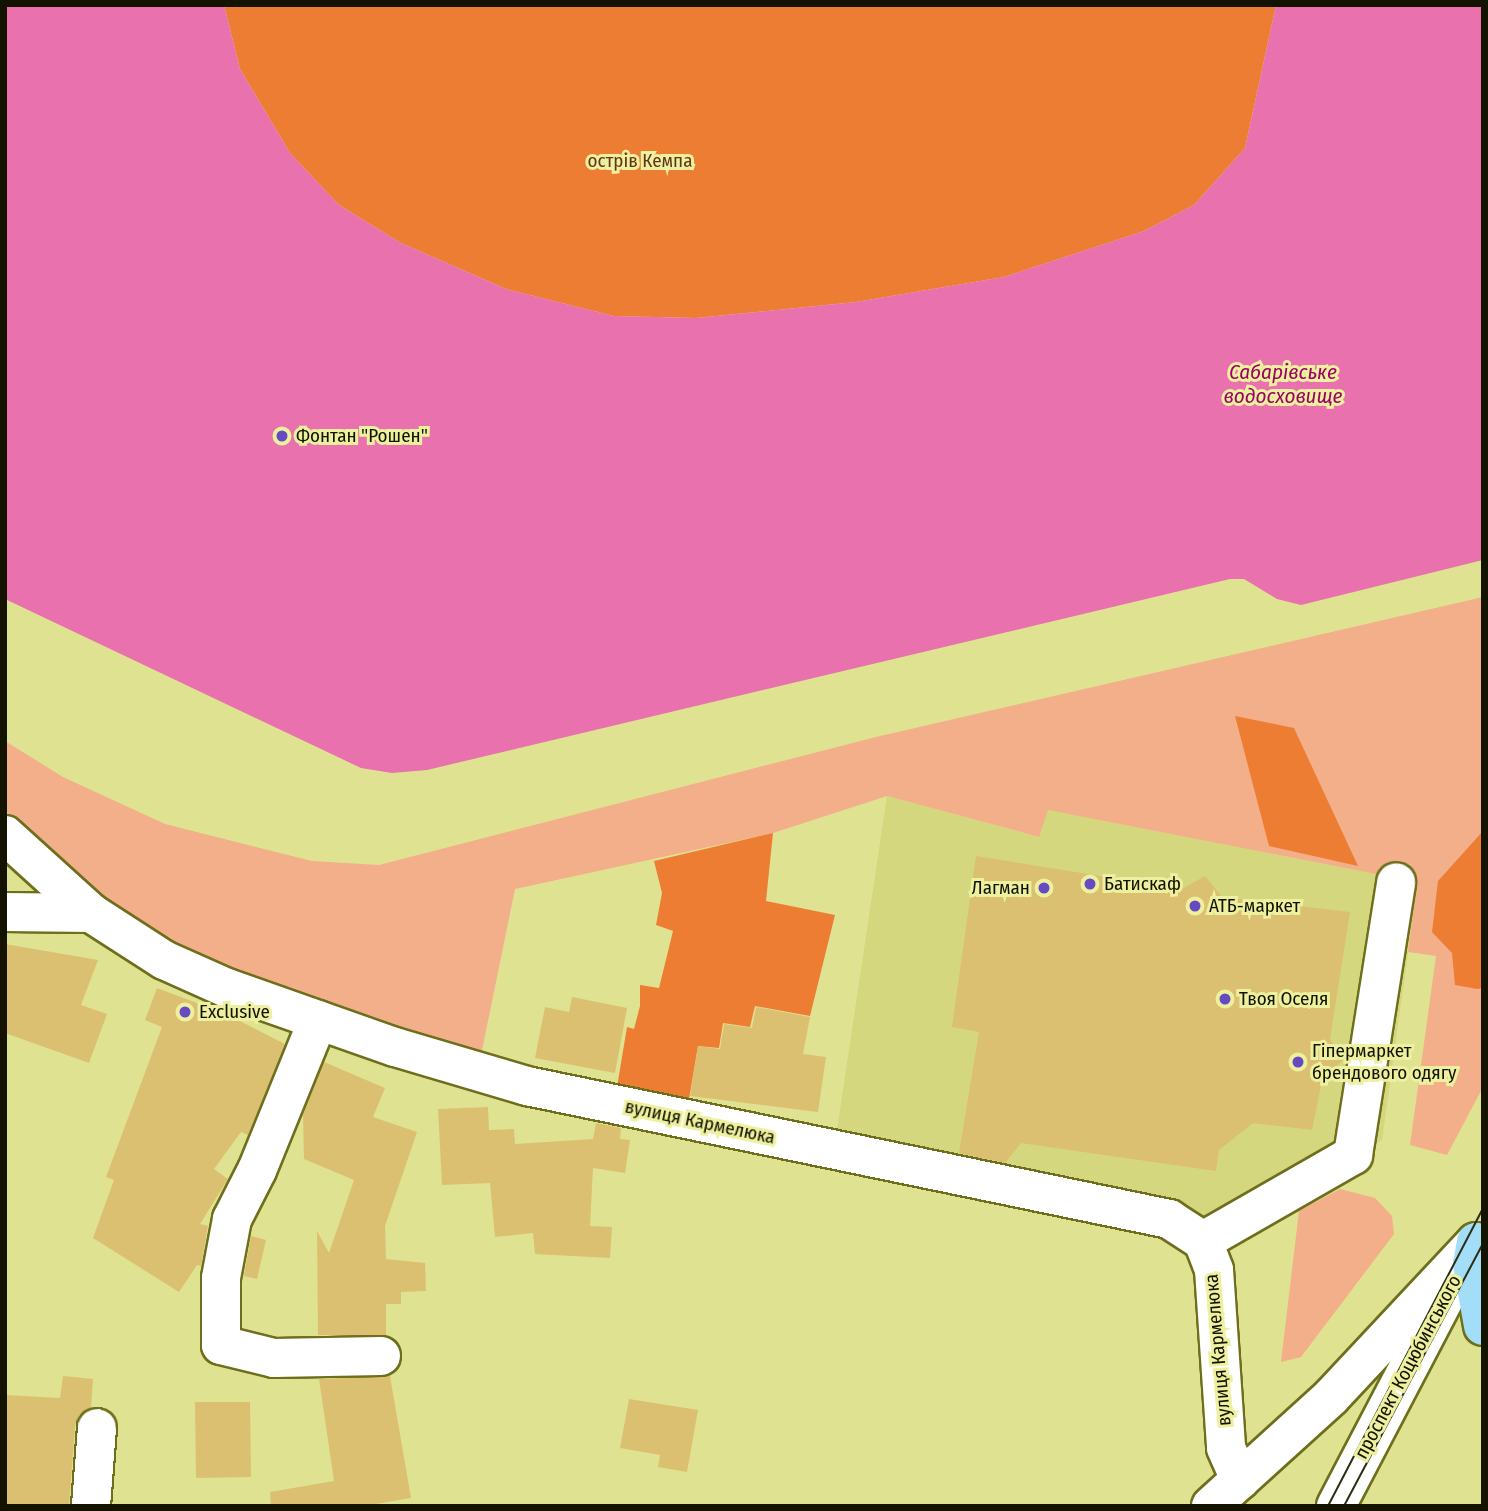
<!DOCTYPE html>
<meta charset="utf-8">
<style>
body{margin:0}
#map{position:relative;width:1488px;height:1511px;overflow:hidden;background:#dfe291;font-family:"Fira Sans Condensed",sans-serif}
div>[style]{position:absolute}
.built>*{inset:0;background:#d4d77d}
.green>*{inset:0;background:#f3af8a}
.forest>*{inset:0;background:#ee7d34}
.water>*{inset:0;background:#e871ae}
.building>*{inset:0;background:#dcc072}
.roads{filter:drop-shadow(2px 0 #6e6f1c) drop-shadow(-2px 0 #6e6f1c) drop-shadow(0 2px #6e6f1c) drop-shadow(0 -2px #6e6f1c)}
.minor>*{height:38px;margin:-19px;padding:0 19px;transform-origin:19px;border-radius:19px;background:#fff}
.major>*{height:38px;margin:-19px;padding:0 19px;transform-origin:19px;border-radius:19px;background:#a3def8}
.tram>*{height:2px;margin:-1px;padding:0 1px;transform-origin:1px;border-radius:1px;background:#2d2e13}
.dots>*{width:19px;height:19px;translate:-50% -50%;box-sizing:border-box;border:4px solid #edf09e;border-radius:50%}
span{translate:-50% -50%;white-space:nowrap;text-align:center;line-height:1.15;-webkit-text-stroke:6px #edf09e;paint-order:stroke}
.park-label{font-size:19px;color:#623418}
.poi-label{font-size:19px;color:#131300}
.left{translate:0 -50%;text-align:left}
.right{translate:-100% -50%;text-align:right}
.street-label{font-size:19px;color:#131300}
.water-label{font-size:21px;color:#9d0166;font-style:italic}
.frame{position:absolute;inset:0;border:7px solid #131300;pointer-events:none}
</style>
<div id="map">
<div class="built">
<div style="clip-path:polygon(887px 796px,1038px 837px,1048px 810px,1418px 882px,1382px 1140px,1203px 1241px,834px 1150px)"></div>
</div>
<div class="green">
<div style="clip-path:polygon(1483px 597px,1483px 1087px,1447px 1155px,1410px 1145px,1436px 956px,1408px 952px,1417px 882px,1048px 810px,1039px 837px,887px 796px,773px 833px,515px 889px,480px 1060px,341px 1015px,167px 945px,108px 908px,5px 811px,5px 741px,63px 777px,165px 824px,312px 861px,379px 865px,876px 737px)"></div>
<div style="clip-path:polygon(1340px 1189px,1375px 1198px,1392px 1216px,1394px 1234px,1301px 1357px,1281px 1362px,1299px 1211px)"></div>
</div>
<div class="forest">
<div style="clip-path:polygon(224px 5px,1276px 5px,1245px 148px,1194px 205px,1144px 231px,1004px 277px,856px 302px,696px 318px,614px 316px,506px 289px,401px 243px,339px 205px,290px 153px,240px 69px)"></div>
<div style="clip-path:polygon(1235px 716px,1294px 728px,1358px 866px,1269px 846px)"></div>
<div style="clip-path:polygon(1483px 831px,1483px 988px,1477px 989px,1455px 985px,1452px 953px,1432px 932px,1438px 881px)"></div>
<div style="clip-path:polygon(773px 833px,766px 901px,835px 915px,810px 1016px,755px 1006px,750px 1027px,723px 1023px,719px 1048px,698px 1046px,688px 1105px,616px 1093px,627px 1027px,634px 1029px,640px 1006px,640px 985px,659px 988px,673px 931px,656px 925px,662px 893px,654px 861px)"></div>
</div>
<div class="water">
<div style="clip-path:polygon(5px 5px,224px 5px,240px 69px,290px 153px,339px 205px,401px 243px,506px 289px,614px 316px,696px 318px,856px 302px,1004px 277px,1144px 231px,1194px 205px,1245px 148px,1276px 5px,1483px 5px,1483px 560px,1301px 605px,1277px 599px,1244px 579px,1230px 579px,427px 770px,392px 773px,361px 768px,5px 599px)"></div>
</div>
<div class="building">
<div style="clip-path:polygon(976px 856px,1182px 889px,1205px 876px,1222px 897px,1350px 912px,1330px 1039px,1344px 1060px,1323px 1076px,1312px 1130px,1253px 1123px,1219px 1150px,1216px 1171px,1021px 1143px,1005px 1163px,959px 1153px,979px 1032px,952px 1027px)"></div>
<div style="clip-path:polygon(5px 944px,98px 960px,81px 1005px,107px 1014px,89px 1063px,5px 1033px)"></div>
<div style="clip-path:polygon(157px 988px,226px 1014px,285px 1044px,248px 1135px,241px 1132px,214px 1169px,228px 1179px,200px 1224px,208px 1226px,201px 1266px,197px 1265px,179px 1292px,93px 1238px,114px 1180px,106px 1177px,162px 1027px,145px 1020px)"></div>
<div style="clip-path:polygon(572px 997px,627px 1008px,615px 1073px,535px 1058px,545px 1007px,569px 1012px)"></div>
<div style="clip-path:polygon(756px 1007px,810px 1017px,803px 1054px,826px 1057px,818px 1112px,690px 1096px,698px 1046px,720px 1049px,724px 1024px,752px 1028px)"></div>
<div style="clip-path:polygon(324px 1062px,385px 1088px,373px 1117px,417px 1132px,385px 1226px,386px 1259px,425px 1263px,426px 1291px,401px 1292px,401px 1304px,386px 1304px,386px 1335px,318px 1335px,317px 1231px,329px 1253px,354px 1180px,304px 1159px,303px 1115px)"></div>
<div style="clip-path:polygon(488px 1107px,489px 1130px,514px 1129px,515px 1144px,593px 1139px,596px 1123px,621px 1128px,620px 1139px,630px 1140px,625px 1173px,593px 1168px,590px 1226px,612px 1227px,610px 1258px,535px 1254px,533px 1233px,495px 1237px,490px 1183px,442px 1185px,438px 1109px)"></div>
<div style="clip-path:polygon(251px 1236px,266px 1240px,257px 1279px,244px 1276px)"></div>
<div style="clip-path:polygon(63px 1376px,93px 1379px,91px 1408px,79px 1415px,75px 1426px,69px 1506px,5px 1506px,5px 1395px,60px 1398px)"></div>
<div style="clip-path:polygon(390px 1376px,411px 1498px,364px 1506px,271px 1506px,270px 1492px,334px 1481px,319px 1379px)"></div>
<div style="clip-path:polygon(629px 1399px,698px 1410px,687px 1472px,658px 1467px,660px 1455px,620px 1448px)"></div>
<div style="clip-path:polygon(195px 1402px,250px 1402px,251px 1477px,196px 1478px)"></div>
</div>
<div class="roads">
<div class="minor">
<div style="left:5px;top:835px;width:116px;rotate:42.2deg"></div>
<div style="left:91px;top:913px;width:87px;rotate:32.8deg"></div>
<div style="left:164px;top:960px;width:69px;rotate:24deg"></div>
<div style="left:227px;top:988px;width:178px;rotate:19.4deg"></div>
<div style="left:395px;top:1047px;width:138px;rotate:16.5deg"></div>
<div style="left:527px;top:1086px;width:656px;rotate:11.7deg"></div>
<div style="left:1169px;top:1219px;width:40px;rotate:32.9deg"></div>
<div style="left:1203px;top:1241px;width:31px;rotate:69deg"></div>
<div style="left:1214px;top:1270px;width:178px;rotate:86.1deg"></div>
<div style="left:1226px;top:1448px;width:35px;rotate:66deg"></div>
<div style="left:5px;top:912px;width:86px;rotate:0.7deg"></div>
<div style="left:318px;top:1020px;width:162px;rotate:112.1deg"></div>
<div style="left:257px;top:1170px;width:55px;rotate:117deg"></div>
<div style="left:232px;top:1219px;width:60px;rotate:100.6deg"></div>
<div style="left:221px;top:1278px;width:67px;rotate:90deg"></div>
<div style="left:221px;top:1345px;width:55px;rotate:13.8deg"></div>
<div style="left:274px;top:1358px;width:107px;rotate:-1.1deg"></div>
<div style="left:1203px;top:1241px;width:173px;rotate:-29.8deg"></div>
<div style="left:1353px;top:1155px;width:276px;rotate:-81deg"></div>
<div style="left:91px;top:1506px;width:78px;rotate:-85.6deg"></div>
<div style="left:1211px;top:1506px;width:162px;rotate:-42.2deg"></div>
<div style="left:1331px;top:1397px;width:212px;rotate:-46.9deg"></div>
<div style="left:1336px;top:1506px;width:239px;rotate:-62.4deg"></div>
</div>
<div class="major">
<div style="left:1476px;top:1242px;width:22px;rotate:100deg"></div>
<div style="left:1472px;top:1264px;width:63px;rotate:79.9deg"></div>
</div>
</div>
<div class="tram">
<div style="left:1328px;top:1506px;width:336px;rotate:-62.5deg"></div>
<div style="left:1344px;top:1506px;width:297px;rotate:-62.1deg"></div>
</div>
<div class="dots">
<div style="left:282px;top:436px;background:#6749c1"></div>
<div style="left:1090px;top:884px;background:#6749c1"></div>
<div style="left:1044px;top:888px;background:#6749c1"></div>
<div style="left:1195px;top:906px;background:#6749c1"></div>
<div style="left:1225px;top:999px;background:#6749c1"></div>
<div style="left:185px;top:1012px;background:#6749c1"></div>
<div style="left:1298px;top:1062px;background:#6749c1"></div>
</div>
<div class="park-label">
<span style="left:640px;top:161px">острів Кемпа</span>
</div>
<div class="poi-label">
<span class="left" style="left:296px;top:436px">Фонтан "Рошен"</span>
<span class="left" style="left:1104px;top:884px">Батискаф</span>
<span class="right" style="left:1030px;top:888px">Лагман</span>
<span class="left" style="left:1209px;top:906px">АТБ-маркет</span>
<span class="left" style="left:1239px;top:999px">Твоя Оселя</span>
<span class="left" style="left:199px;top:1012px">Exclusive</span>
<span class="left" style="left:1312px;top:1062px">Гіпермаркет<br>брендового одягу</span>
</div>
<div class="street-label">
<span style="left:700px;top:1122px;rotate:12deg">вулиця Кармелюка</span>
<span style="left:1218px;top:1350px;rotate:-95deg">вулиця Кармелюка</span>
<span style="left:1408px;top:1367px;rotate:-62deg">проспект Коцюбинського</span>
</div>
<div class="water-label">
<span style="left:1283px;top:384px">Сабарівське<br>водосховище</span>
</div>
<div class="frame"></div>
</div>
